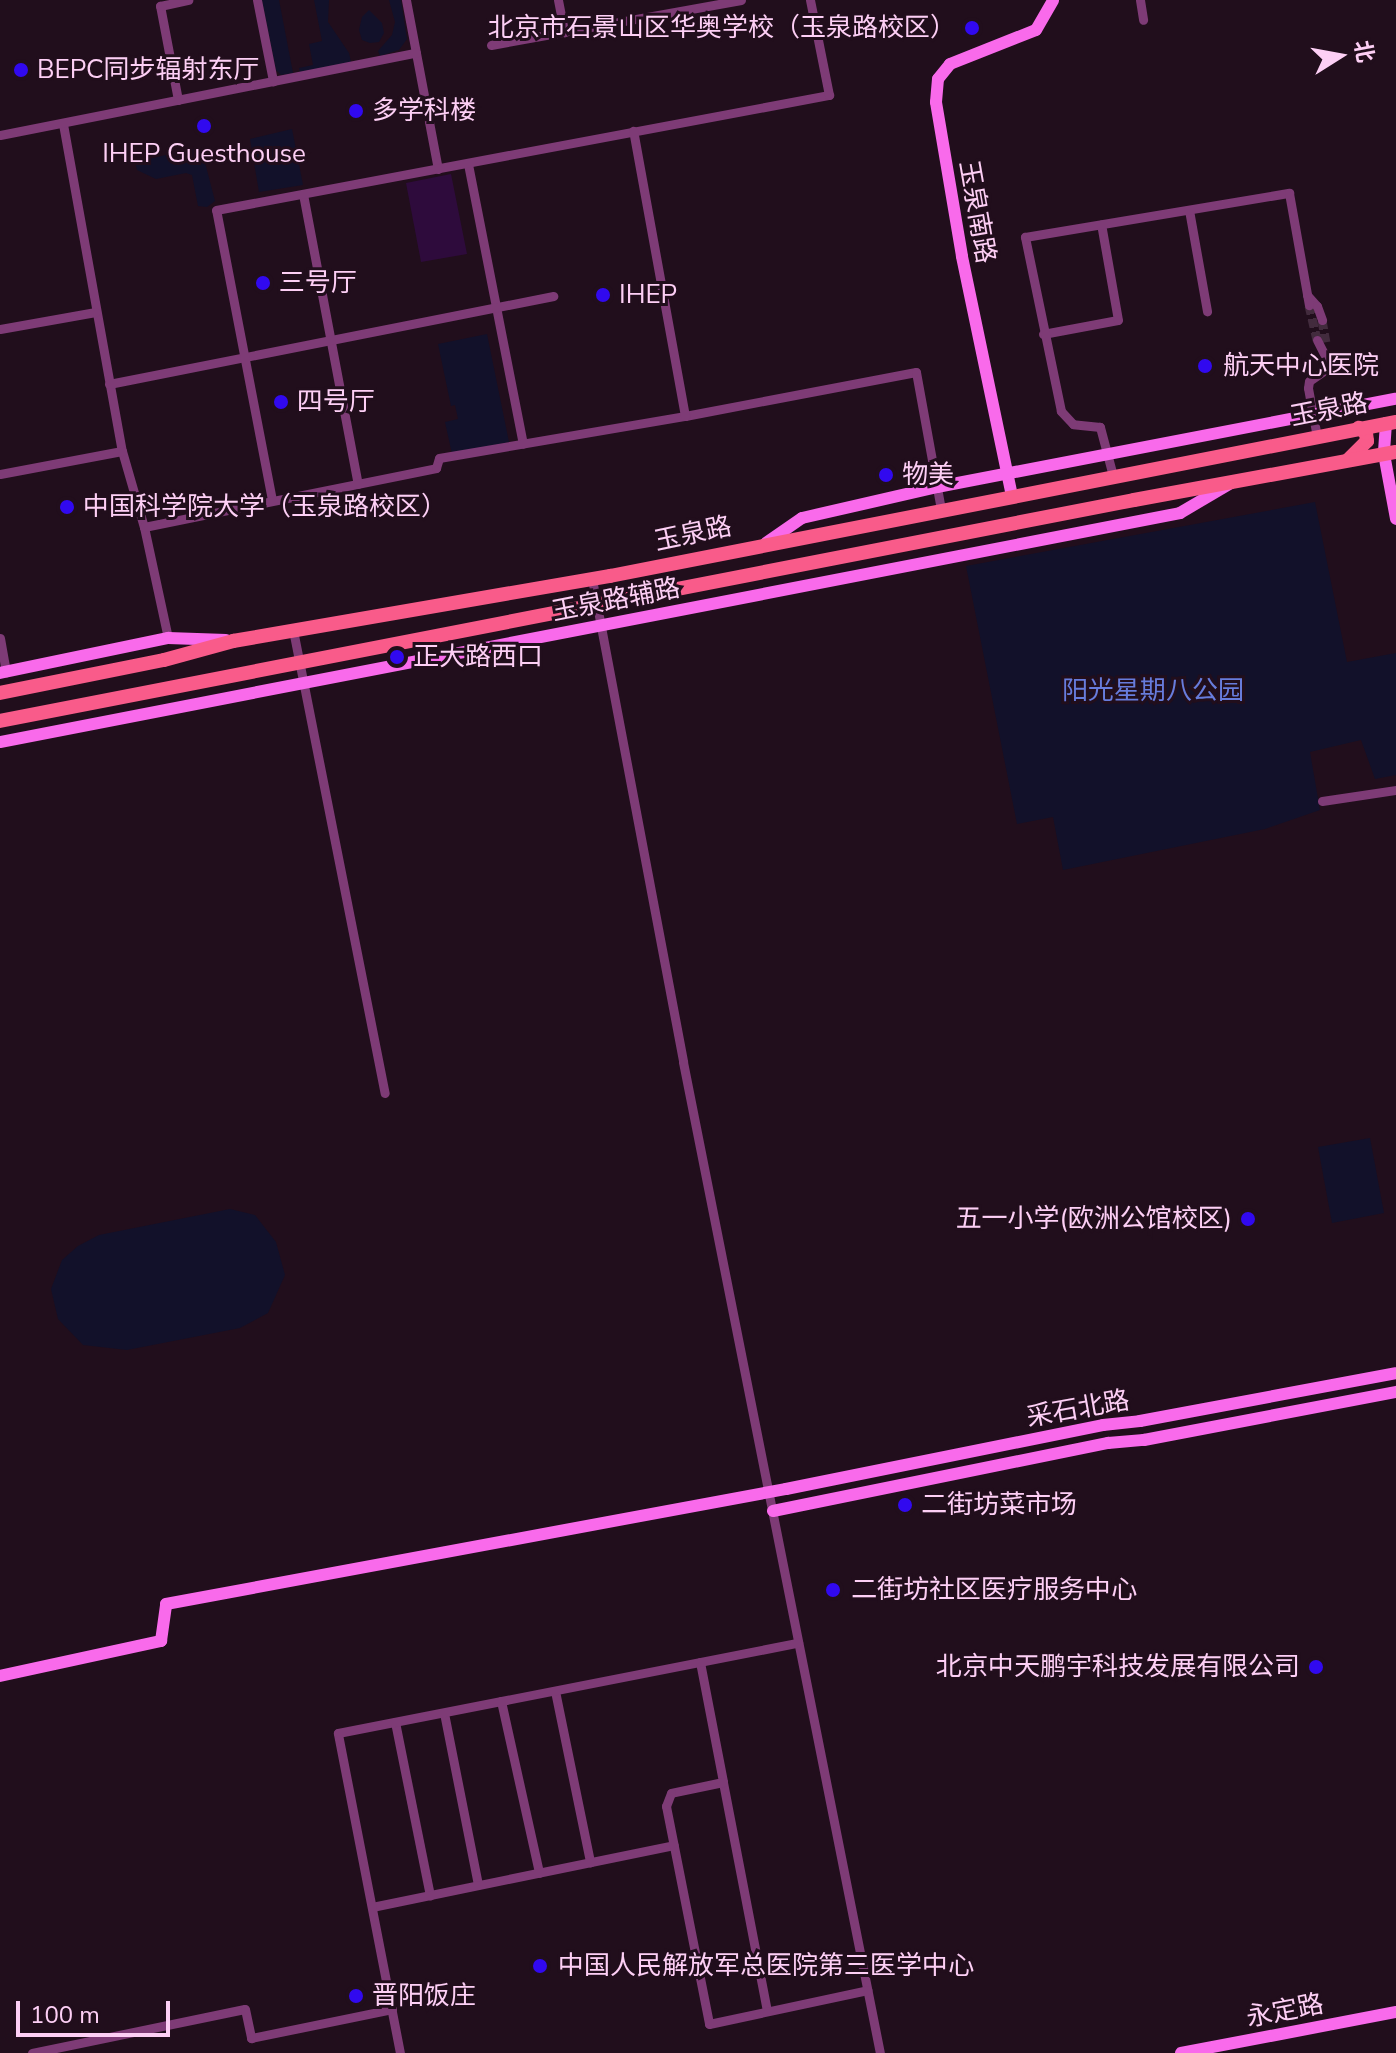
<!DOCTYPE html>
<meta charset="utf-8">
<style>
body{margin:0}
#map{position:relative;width:1396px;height:2053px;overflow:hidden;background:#210e1c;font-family:"Nunito Sans","Noto Sans SC",sans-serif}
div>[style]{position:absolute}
.green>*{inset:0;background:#12112a}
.water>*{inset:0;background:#2e0b3c}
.street-tunnel>*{height:9px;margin-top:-4.5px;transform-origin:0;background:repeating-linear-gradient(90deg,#422b3d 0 9px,transparent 0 13.5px)}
.street>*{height:9px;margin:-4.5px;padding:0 4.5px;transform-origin:4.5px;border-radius:4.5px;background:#7e3b76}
.secondary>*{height:12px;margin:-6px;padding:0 6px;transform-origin:6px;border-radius:6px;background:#f96aeb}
.primary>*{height:14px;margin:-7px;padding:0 7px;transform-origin:7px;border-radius:7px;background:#f95b8a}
.dots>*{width:22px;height:22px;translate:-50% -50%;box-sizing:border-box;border:4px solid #210e1c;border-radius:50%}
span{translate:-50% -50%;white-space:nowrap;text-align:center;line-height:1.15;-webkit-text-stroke:6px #210e1c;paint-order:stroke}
.poi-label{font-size:26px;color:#fdcff5}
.right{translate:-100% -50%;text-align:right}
.left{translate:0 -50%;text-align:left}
.street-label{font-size:26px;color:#fdcff5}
.park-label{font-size:26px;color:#677cdc}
.north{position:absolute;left:1300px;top:16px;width:80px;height:80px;-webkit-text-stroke:6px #210e1c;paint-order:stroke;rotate:79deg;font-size:22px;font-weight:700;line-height:32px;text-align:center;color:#fdcff5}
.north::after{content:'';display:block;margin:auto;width:28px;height:36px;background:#fdcff5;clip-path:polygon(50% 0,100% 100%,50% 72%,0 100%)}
.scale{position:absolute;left:16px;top:2001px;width:154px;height:36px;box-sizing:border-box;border:4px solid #fdcff5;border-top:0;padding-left:10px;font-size:24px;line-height:28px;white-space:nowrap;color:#fdcff5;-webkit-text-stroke:6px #210e1c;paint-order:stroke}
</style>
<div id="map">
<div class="green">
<div style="clip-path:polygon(262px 0,279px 0,293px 73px,281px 75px,276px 70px)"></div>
<div style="clip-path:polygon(314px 0,329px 0,328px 22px,349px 53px,351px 62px,300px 72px,299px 68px,313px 65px,309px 44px,322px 41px)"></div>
<div style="clip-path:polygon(389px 0,401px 0,407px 39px,399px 50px,380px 56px,378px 51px,392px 35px,395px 22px)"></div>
<div style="clip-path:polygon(369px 10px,382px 23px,384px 33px,379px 42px,370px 43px,362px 40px,359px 30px,362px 17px)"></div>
<div style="clip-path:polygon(292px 129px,303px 185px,259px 192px,250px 139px)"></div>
<div style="clip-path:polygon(201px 147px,215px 201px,207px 207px,198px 206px,192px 175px,186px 173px,156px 179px,137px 170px,135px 162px)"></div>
<div style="clip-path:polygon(487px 334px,509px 442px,452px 454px,445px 422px,458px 419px,455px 405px,451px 406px,438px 344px)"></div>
<div style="clip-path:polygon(1315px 502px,1347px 662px,1396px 653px,1396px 775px,1375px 779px,1361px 740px,1310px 752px,1320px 810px,1265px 829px,1063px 870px,1053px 817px,1017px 824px,966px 566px)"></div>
<div style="clip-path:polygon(1370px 1138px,1384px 1213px,1332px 1223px,1318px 1147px)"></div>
<div style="clip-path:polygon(230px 1209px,255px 1215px,276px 1242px,285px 1275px,268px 1313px,240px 1328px,127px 1350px,83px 1345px,58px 1319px,51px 1289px,62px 1260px,78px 1246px,99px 1235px)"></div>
</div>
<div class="water">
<div style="clip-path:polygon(451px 174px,467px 254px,421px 262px,406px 183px)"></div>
</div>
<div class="street-tunnel">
<div style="left:1309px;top:305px;width:36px;rotate:77deg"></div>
<div style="left:1322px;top:320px;width:22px;rotate:80deg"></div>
</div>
<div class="street">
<div style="left:257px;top:0;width:83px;rotate:78.8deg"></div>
<div style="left:406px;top:0;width:172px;rotate:79.3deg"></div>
<div style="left:558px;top:0;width:33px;rotate:79deg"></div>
<div style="left:1140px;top:0;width:20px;rotate:81deg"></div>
<div style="left:491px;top:45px;width:254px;rotate:-10.2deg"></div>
<div style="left:178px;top:100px;width:96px;rotate:-100.8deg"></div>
<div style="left:160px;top:6px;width:29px;rotate:-12deg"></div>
<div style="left:63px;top:124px;width:332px;rotate:79.8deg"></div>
<div style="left:122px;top:451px;width:79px;rotate:73.9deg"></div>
<div style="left:144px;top:527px;width:114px;rotate:77.8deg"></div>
<div style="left:0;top:135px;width:424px;rotate:-11.2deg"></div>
<div style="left:468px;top:164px;width:285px;rotate:78.9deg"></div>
<div style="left:303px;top:194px;width:295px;rotate:79.3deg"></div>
<div style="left:1189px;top:210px;width:103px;rotate:79.9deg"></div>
<div style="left:1307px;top:295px;width:15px;rotate:48deg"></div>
<div style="left:1317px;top:306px;width:15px;rotate:70deg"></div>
<div style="left:0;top:329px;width:97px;rotate:-10.1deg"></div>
<div style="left:1043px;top:334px;width:76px;rotate:-10.6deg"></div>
<div style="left:1118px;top:320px;width:97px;rotate:-100deg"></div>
<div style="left:1317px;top:340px;width:22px;rotate:63deg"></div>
<div style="left:1327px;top:360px;width:10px;rotate:101deg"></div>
<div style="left:1325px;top:370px;width:19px;rotate:145deg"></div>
<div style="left:1309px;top:381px;width:7px;rotate:98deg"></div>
<div style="left:1308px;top:388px;width:50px;rotate:79.6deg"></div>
<div style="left:109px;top:384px;width:453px;rotate:-11.2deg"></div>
<div style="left:685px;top:416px;width:235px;rotate:-10.8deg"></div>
<div style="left:916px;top:372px;width:139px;rotate:79.7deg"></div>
<div style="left:0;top:474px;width:124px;rotate:-10.7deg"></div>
<div style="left:1113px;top:476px;width:51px;rotate:-104.9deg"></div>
<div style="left:1100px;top:427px;width:27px;rotate:-174deg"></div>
<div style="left:1073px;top:424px;width:18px;rotate:-133deg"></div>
<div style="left:1061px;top:411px;width:178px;rotate:-101.7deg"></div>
<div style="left:1025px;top:237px;width:268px;rotate:-9.5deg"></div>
<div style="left:1289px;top:193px;width:114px;rotate:79.9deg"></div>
<div style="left:272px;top:500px;width:295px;rotate:-100.9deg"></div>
<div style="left:216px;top:210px;width:624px;rotate:-10.63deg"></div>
<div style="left:829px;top:95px;width:97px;rotate:-101.3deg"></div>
<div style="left:144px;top:527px;width:298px;rotate:-11.4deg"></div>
<div style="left:436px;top:468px;width:10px;rotate:-73deg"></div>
<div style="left:439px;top:458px;width:250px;rotate:-9.7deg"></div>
<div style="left:685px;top:416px;width:290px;rotate:-100.3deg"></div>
<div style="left:592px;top:579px;width:491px;rotate:79.3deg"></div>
<div style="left:683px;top:1062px;width:1010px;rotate:78.76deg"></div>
<div style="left:293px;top:630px;width:472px;rotate:78.8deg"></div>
<div style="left:0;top:638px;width:35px;rotate:80deg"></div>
<div style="left:1322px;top:801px;width:75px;rotate:-8.5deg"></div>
<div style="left:700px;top:1662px;width:122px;rotate:79.1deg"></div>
<div style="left:555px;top:1691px;width:175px;rotate:78.4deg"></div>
<div style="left:501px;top:1701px;width:176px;rotate:77.5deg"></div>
<div style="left:444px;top:1713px;width:175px;rotate:78.8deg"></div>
<div style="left:395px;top:1722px;width:177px;rotate:78.6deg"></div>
<div style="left:372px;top:1907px;width:308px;rotate:-11.6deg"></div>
<div style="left:767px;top:2011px;width:233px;rotate:-100.9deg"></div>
<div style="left:723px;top:1782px;width:53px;rotate:168.1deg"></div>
<div style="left:671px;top:1793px;width:14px;rotate:111deg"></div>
<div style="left:666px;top:1806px;width:222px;rotate:78.8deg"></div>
<div style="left:709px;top:2024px;width:162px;rotate:-12.1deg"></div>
<div style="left:32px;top:2053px;width:217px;rotate:-11.7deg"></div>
<div style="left:245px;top:2009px;width:30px;rotate:78deg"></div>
<div style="left:251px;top:2038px;width:144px;rotate:-11.6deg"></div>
<div style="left:400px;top:2053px;width:326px;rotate:-101deg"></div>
<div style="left:338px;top:1733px;width:469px;rotate:-11.1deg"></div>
</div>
<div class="secondary">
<div style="left:1386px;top:423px;width:31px;rotate:94deg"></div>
<div style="left:1384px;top:454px;width:66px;rotate:79.5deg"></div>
<div style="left:1012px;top:496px;width:245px;rotate:-101.8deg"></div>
<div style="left:962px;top:256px;width:156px;rotate:-99.6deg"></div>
<div style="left:936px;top:102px;width:23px;rotate:-85deg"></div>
<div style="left:938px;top:79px;width:19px;rotate:-51deg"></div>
<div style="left:950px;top:64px;width:92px;rotate:-21.6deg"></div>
<div style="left:1036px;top:30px;width:34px;rotate:-60deg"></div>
<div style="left:766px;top:543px;width:44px;rotate:-34.8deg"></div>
<div style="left:802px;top:518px;width:139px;rotate:-12.9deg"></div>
<div style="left:937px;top:487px;width:467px;rotate:-10.9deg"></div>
<div style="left:0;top:673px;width:172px;rotate:-11.8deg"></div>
<div style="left:168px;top:638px;width:58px;rotate:2deg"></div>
<div style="left:0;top:742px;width:1202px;rotate:-10.98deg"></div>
<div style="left:1180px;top:513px;width:59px;rotate:-30.5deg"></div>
<div style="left:773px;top:1511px;width:342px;rotate:-11.5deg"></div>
<div style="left:1108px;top:1443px;width:36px;rotate:-5deg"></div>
<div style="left:1144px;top:1440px;width:257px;rotate:-10.8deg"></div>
<div style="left:0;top:1676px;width:165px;rotate:-12.3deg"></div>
<div style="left:161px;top:1641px;width:37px;rotate:-82deg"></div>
<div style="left:166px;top:1604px;width:631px;rotate:-10.51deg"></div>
<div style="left:786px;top:1489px;width:323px;rotate:-11.4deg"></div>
<div style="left:1103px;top:1425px;width:37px;rotate:-6deg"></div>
<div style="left:1140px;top:1421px;width:260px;rotate:-10.6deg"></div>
<div style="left:1181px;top:2053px;width:219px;rotate:-10.8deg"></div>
</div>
<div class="primary">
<div style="left:1348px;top:460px;width:27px;rotate:-45deg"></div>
<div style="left:1367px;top:441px;width:8px;rotate:-97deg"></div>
<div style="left:1366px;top:433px;width:9px;rotate:-144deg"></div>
<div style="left:0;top:693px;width:167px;rotate:-11.4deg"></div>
<div style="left:164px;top:660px;width:72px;rotate:-15.4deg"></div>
<div style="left:233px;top:641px;width:383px;rotate:-9.8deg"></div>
<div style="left:610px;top:576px;width:801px;rotate:-11.09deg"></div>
<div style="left:0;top:721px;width:1155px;rotate:-11.03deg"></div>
<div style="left:1134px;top:500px;width:266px;rotate:-10.4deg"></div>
</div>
<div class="dots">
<div style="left:972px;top:28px;background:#3109ef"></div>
<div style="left:21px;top:70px;background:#3109ef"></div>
<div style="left:356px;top:111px;background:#3109ef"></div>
<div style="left:204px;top:126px;background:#3109ef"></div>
<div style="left:263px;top:283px;background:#3109ef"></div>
<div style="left:603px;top:295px;background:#3109ef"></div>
<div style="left:1205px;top:366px;background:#3109ef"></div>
<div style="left:281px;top:402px;background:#3109ef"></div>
<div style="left:886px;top:475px;background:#3109ef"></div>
<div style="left:67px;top:507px;background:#3109ef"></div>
<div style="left:397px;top:657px;background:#3109ef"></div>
<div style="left:1248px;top:1219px;background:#3109ef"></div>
<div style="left:905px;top:1505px;background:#3109ef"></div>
<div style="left:833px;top:1590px;background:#3109ef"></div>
<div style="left:1316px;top:1667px;background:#3109ef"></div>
<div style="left:540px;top:1966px;background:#3109ef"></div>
<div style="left:356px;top:1996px;background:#3109ef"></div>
</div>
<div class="poi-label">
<span class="right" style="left:956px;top:28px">北京市石景山区华奥学校（玉泉路校区）</span>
<span class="left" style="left:37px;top:70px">BEPC同步辐射东厅</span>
<span class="left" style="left:372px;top:111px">多学科楼</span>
<span style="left:204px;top:154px">IHEP Guesthouse</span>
<span class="left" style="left:279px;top:283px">三号厅</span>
<span class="left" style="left:619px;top:295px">IHEP</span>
<span class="left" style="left:1223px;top:366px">航天中心医院</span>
<span class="left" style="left:297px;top:402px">四号厅</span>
<span class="left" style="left:902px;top:475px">物美</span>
<span class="left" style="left:83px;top:507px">中国科学院大学（玉泉路校区）</span>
<span class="left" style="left:413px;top:657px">正大路西口</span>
<span class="right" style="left:1232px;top:1219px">五一小学(欧洲公馆校区)</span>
<span class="left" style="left:921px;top:1505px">二街坊菜市场</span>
<span class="left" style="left:851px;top:1590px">二街坊社区医疗服务中心</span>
<span class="right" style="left:1300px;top:1667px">北京中天鹏宇科技发展有限公司</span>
<span class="left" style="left:558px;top:1966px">中国人民解放军总医院第三医学中心</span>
<span class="left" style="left:372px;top:1996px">晋阳饭庄</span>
</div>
<div class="street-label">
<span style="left:977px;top:212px;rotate:80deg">玉泉南路</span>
<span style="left:1329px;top:410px;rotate:-11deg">玉泉路</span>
<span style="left:693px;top:534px;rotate:-12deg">玉泉路</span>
<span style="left:616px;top:600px;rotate:-11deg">玉泉路辅路</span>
<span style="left:1078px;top:1409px;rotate:-10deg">采石北路</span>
<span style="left:1285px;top:2011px;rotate:-11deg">永定路</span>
</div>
<div class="park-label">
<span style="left:1153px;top:691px">阳光星期八公园</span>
</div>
<div class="north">北</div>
<div class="scale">100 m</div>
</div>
